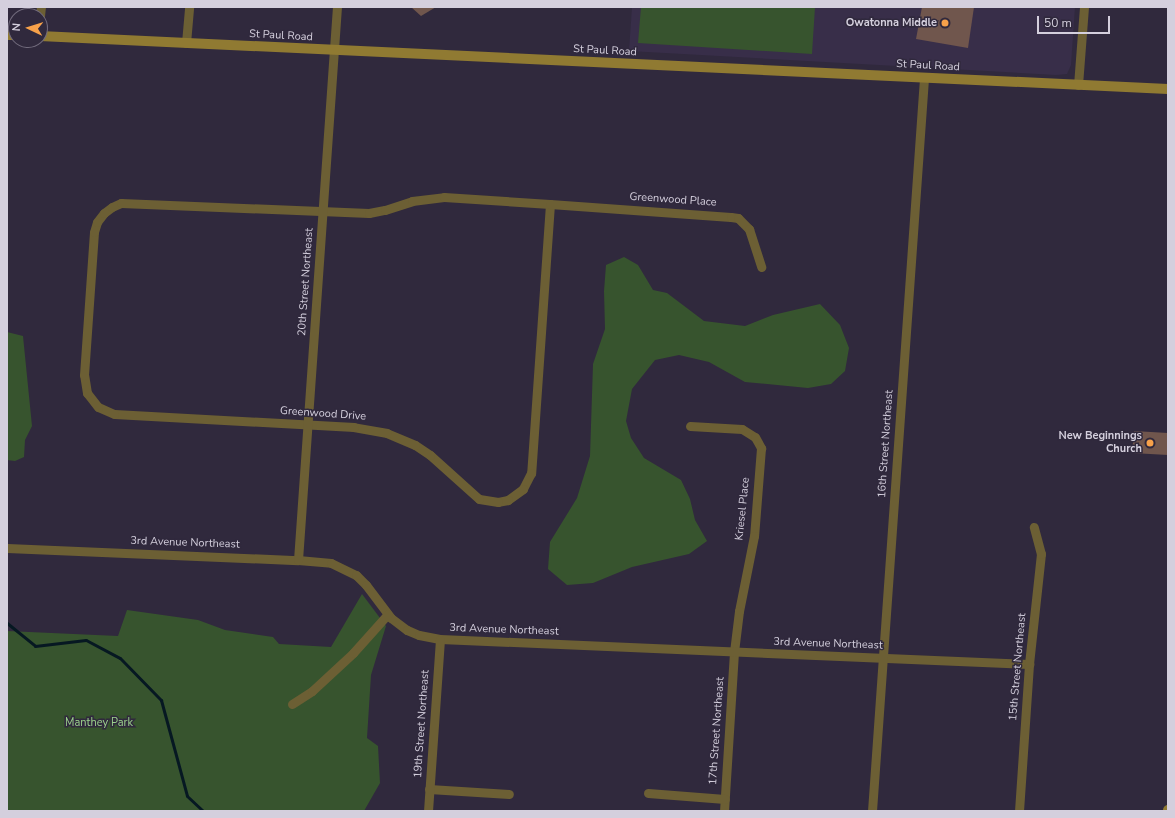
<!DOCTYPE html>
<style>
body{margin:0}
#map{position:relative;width:1175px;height:818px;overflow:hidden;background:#30293d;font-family:"Nunito Sans",sans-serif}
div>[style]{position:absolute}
.built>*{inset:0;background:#382e49}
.green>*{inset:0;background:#37542e}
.stream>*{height:3px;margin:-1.5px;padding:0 1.5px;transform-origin:1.5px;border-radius:1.5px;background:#061822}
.building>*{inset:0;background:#70564d}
.street>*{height:9px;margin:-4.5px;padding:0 4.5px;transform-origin:4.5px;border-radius:4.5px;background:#6c5f34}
.secondary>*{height:10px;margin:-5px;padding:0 5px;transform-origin:5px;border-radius:5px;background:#907a32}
.dots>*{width:11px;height:11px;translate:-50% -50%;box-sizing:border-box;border:2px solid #30293d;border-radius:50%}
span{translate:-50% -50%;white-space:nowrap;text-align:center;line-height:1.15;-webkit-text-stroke:3px #30293d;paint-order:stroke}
.poi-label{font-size:11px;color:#d4cfdd;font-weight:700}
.right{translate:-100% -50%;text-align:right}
.street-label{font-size:11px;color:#d4cfdd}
.park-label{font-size:11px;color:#9cd28c}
.frame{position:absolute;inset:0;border:8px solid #d4cfdd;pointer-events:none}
.north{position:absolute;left:8px;top:8px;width:40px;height:40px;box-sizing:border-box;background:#30293d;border:1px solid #726b7d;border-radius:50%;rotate:274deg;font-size:11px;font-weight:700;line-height:16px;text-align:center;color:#d4cfdd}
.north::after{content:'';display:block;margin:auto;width:14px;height:18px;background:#f7a14a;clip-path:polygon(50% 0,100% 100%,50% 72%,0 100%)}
.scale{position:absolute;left:1037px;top:16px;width:73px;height:18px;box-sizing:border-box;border:2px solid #d4cfdd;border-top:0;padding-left:5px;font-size:12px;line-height:14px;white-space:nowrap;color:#d4cfdd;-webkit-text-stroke:3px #30293d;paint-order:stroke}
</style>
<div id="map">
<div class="built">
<div style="clip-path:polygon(632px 7px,1075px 7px,1071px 65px,1067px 74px,1056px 75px,629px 51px)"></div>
</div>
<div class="green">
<div style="clip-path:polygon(641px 7px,815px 7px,812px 54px,638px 43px)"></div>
<div style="clip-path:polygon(624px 257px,638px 265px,653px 290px,667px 293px,704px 321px,745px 326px,773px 315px,820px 304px,840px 325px,849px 348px,845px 371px,831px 384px,808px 388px,745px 382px,709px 362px,679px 355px,655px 360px,632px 389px,626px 421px,631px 438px,644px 458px,681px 480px,690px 499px,695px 520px,707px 541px,689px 554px,632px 567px,593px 583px,567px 585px,548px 569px,550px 542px,577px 498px,590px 456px,593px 364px,605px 329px,604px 291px,606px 265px)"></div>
<div style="clip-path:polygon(7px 332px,23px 336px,32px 426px,25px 440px,24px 457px,15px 461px,7px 460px)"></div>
<div style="clip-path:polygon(362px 594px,386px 626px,371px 675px,367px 738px,378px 746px,380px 783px,364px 811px,7px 811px,7px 631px,118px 636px,127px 610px,198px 620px,225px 630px,273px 637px,279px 644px,331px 647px)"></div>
</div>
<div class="stream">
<div style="left:7px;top:623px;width:36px;rotate:39deg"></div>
<div style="left:35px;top:646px;width:51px;rotate:-6.7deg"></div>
<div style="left:86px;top:640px;width:38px;rotate:28deg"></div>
<div style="left:120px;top:658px;width:59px;rotate:45.7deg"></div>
<div style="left:161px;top:700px;width:99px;rotate:74.8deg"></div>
<div style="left:187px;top:796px;width:22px;rotate:43deg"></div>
</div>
<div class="building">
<div style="clip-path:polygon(411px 7px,436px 7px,421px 16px)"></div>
<div style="clip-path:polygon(922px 7px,974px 7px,968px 48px,916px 39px)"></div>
<div style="clip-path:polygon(1134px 431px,1168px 433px,1168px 455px,1132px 453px)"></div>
</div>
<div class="street">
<div style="left:40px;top:16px;width:9px;rotate:-84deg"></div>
<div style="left:186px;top:43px;width:36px;rotate:-85deg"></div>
<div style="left:1078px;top:85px;width:78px;rotate:-85.6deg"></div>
<div style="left:550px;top:204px;width:270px;rotate:94deg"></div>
<div style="left:531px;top:473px;width:18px;rotate:117deg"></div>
<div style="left:523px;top:489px;width:19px;rotate:144deg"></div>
<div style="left:508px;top:500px;width:10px;rotate:169deg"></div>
<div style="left:498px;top:502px;width:19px;rotate:-171deg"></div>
<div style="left:479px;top:499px;width:66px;rotate:-138.1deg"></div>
<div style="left:430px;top:455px;width:18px;rotate:-146deg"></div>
<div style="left:415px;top:445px;width:30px;rotate:-157deg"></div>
<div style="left:387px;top:433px;width:34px;rotate:-170deg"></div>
<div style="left:354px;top:427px;width:240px;rotate:-176.9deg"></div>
<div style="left:114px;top:414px;width:17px;rotate:-156deg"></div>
<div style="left:98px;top:407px;width:18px;rotate:-128deg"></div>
<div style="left:87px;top:393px;width:18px;rotate:-99deg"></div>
<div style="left:84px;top:375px;width:143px;rotate:-86deg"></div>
<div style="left:94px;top:232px;width:10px;rotate:-73deg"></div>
<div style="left:97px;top:222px;width:11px;rotate:-52deg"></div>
<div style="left:104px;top:213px;width:10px;rotate:-37deg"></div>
<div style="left:112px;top:207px;width:10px;rotate:-24deg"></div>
<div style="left:121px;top:203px;width:248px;rotate:2.3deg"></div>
<div style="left:369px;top:213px;width:16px;rotate:-11deg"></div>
<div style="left:385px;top:210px;width:28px;rotate:-18deg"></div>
<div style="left:412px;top:201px;width:32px;rotate:-7deg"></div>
<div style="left:444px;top:197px;width:106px;rotate:3.8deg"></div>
<div style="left:550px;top:204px;width:181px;rotate:4.1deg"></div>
<div style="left:731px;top:217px;width:7px;rotate:8deg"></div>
<div style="left:738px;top:218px;width:16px;rotate:45deg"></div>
<div style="left:749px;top:229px;width:40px;rotate:72deg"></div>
<div style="left:690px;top:426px;width:52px;rotate:3.3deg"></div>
<div style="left:742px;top:429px;width:15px;rotate:32deg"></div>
<div style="left:755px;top:437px;width:13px;rotate:61deg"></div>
<div style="left:761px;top:448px;width:88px;rotate:94.5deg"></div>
<div style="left:754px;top:536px;width:76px;rotate:101.3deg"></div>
<div style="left:739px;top:611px;width:41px;rotate:97deg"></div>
<div style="left:734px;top:652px;width:159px;rotate:93.6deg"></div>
<div style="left:7px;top:548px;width:291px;rotate:2.4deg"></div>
<div style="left:298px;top:560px;width:33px;rotate:5deg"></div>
<div style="left:331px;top:563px;width:28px;rotate:26deg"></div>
<div style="left:356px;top:575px;width:14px;rotate:45deg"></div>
<div style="left:366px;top:585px;width:41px;rotate:52.9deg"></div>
<div style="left:391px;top:618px;width:20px;rotate:37deg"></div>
<div style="left:407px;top:630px;width:13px;rotate:23deg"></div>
<div style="left:419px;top:635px;width:21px;rotate:11deg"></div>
<div style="left:440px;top:639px;width:590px;rotate:2.43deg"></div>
<div style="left:298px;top:560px;width:554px;rotate:-85.97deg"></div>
<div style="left:292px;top:704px;width:24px;rotate:-33deg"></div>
<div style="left:312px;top:691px;width:56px;rotate:-42.8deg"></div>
<div style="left:353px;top:653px;width:52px;rotate:-48.1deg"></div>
<div style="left:429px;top:789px;width:80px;rotate:3.6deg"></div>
<div style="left:648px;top:793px;width:77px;rotate:4.5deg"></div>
<div style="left:428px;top:811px;width:172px;rotate:-86deg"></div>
<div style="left:872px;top:811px;width:735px;rotate:-85.94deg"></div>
<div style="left:1019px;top:811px;width:147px;rotate:-86.1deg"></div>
<div style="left:1029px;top:664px;width:111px;rotate:-83.8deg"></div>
<div style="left:1041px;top:554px;width:28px;rotate:-105deg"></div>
</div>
<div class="secondary">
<div style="left:7px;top:35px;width:9px"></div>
<div style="left:40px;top:36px;width:1129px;rotate:2.69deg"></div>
<div style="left:1168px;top:811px;width:1px;rotate:-90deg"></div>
</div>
<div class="dots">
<div style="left:945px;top:23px;background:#f7a14a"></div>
<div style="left:1150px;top:443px;background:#f7a14a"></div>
</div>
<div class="poi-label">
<span class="right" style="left:937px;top:23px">Owatonna Middle</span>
<span class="right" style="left:1142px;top:443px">New Beginnings<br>Church</span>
</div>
<div class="street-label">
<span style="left:281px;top:36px;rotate:3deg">St Paul Road</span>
<span style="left:605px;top:51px;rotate:3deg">St Paul Road</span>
<span style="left:928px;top:66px;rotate:3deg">St Paul Road</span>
<span style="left:673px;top:200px;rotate:4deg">Greenwood Place</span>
<span style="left:306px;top:282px;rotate:-86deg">20th Street Northeast</span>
<span style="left:323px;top:414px;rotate:4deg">Greenwood Drive</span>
<span style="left:886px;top:444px;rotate:-86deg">16th Street Northeast</span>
<span style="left:743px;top:509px;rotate:-84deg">Kriesel Place</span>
<span style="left:185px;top:543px;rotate:2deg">3rd Avenue Northeast</span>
<span style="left:504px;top:630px;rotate:2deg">3rd Avenue Northeast</span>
<span style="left:828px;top:644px;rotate:2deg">3rd Avenue Northeast</span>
<span style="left:1018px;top:667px;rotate:-85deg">15th Street Northeast</span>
<span style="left:422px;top:724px;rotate:-86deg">19th Street Northeast</span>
<span style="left:717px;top:731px;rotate:-86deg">17th Street Northeast</span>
</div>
<div class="park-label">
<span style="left:99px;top:723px">Manthey Park</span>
</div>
<div class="frame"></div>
<div class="north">N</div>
<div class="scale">50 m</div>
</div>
